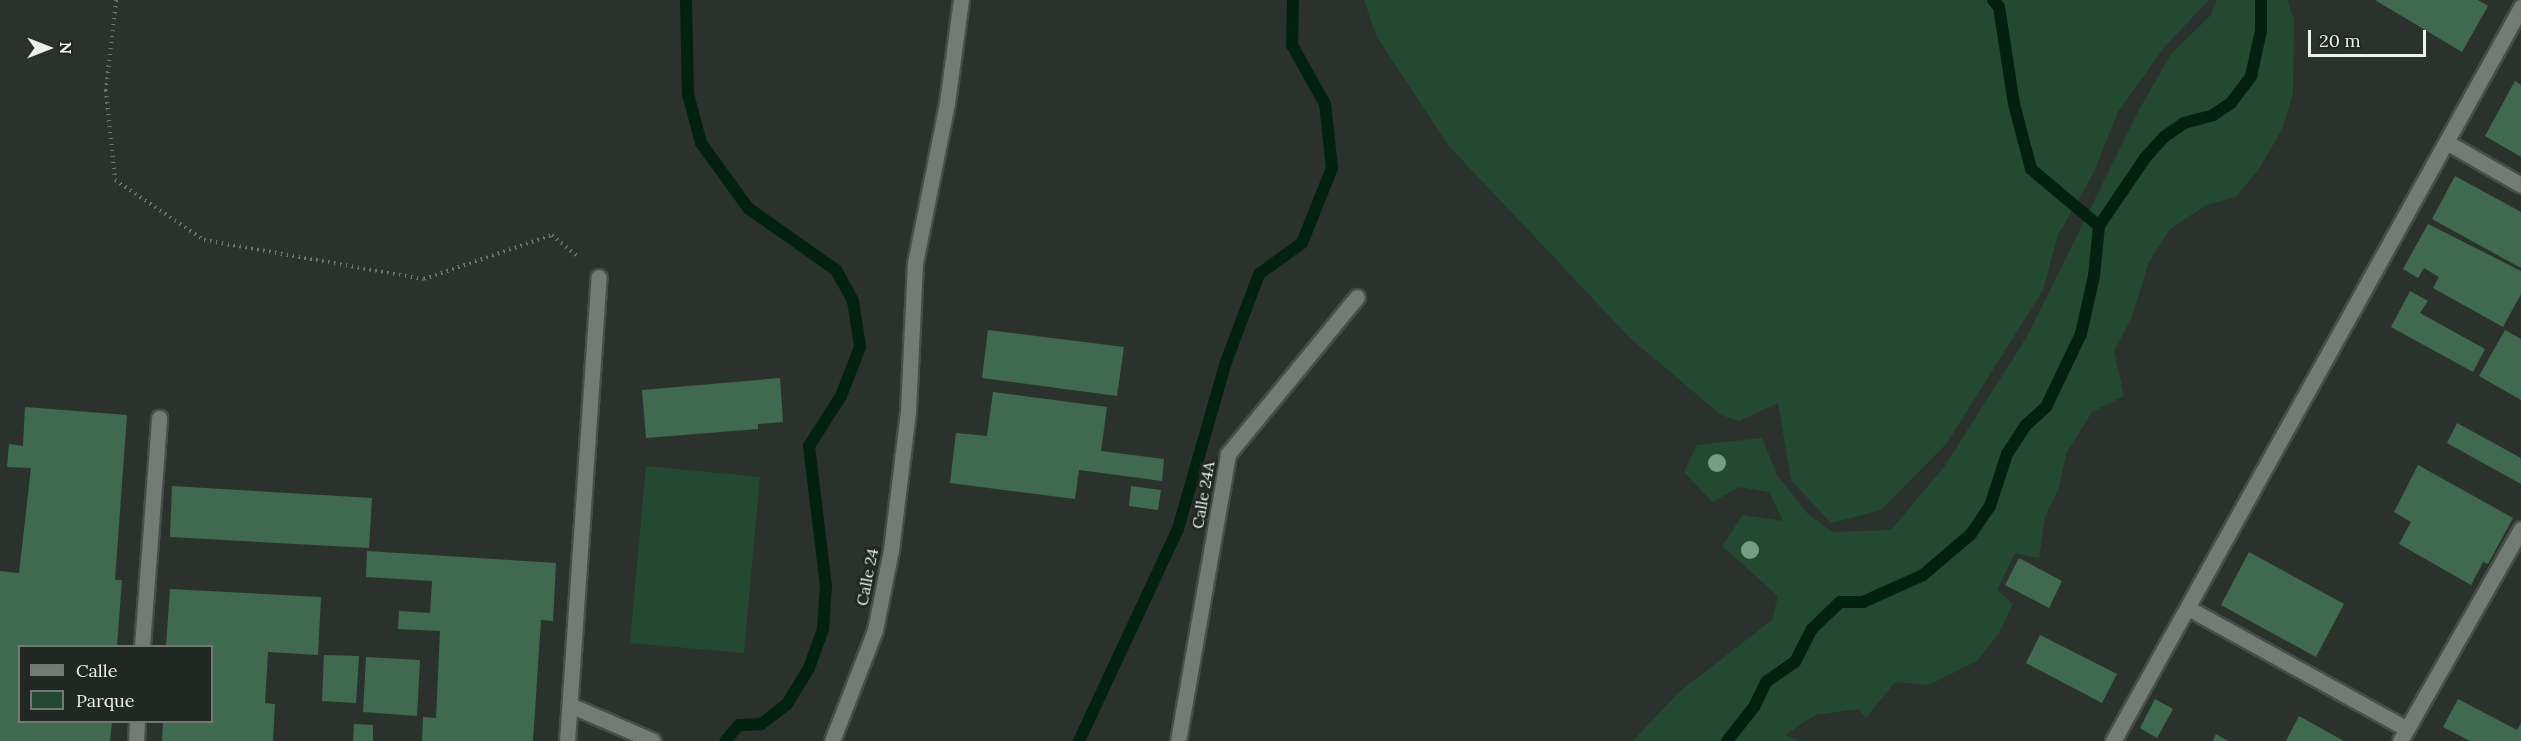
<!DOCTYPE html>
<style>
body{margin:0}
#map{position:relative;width:2521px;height:741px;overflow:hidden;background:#2b322d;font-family:Lora,serif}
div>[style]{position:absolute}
.green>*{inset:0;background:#234932}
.stream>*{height:12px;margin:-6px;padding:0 6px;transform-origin:6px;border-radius:6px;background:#022110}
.building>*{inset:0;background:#406a4f}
.path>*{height:4px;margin-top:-2px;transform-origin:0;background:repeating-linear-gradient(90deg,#6e7470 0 1.5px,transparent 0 6px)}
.roads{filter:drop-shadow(2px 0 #474e49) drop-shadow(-2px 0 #474e49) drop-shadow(0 2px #474e49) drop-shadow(0 -2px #474e49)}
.minor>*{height:15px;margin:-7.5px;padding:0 7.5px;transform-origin:7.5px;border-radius:7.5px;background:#737b75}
.trees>*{width:18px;height:18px;margin:-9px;border-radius:50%;background:#759e83}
span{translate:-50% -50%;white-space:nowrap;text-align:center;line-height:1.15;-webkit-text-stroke:6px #212823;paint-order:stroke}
.street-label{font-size:16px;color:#ecf1ee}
.legend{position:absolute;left:18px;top:645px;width:195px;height:78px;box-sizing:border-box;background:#212823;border:2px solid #727874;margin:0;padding:8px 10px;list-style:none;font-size:18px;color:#ecf1ee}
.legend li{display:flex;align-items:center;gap:12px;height:30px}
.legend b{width:30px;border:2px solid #727874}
.north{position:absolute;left:18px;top:18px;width:60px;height:60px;-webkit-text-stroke:4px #212823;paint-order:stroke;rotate:90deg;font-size:16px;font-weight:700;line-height:24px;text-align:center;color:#ecf1ee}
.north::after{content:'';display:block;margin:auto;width:21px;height:27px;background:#ecf1ee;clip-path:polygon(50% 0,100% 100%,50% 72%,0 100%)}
.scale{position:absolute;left:2308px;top:30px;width:118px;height:27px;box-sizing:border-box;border:3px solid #ecf1ee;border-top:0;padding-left:8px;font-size:18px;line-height:21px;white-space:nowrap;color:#ecf1ee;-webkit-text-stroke:4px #212823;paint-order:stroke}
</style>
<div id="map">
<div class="green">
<div style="clip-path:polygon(1364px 0,2209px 0,2166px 45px,2118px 112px,2094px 172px,2058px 235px,2043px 290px,1947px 443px,1881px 510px,1831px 523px,1791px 480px,1778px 403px,1739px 421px,1721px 415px,1630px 338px,1448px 145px,1377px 37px)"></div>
<div style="clip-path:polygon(2217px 0,2287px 0,2294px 19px,2293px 94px,2282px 129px,2259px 169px,2236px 197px,2206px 205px,2170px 229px,2149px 262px,2131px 319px,2114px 351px,2124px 396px,2092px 412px,2066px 454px,2059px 488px,2045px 517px,2039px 558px,2015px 553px,1997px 590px,2013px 604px,1999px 633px,1977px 661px,1929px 685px,1895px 682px,1866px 718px,1858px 709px,1815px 715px,1785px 735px,1800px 741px,1633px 741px,1679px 692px,1772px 620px,1778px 596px,1722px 546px,1743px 515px,1783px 521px,1769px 492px,1740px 487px,1712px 502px,1684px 472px,1697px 445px,1762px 438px,1777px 475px,1807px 513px,1832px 532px,1891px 530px,1944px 467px,2028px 335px,2138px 112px,2171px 54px,2211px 15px)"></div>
<div style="clip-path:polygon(646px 466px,760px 477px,744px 653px,630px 643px)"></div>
</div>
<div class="stream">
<div style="left:686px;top:0;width:94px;rotate:88.8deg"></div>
<div style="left:688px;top:94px;width:51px;rotate:75.1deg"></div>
<div style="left:701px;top:143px;width:80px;rotate:54.1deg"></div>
<div style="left:748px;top:208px;width:108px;rotate:35.2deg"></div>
<div style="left:836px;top:270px;width:35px;rotate:61deg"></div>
<div style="left:853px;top:301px;width:47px;rotate:81.3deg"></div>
<div style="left:860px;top:347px;width:53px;rotate:111.2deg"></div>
<div style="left:841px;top:396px;width:59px;rotate:122.6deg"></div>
<div style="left:809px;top:446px;width:141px;rotate:83.1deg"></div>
<div style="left:826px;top:586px;width:43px;rotate:94deg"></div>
<div style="left:823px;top:629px;width:41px;rotate:109.7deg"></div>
<div style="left:809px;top:668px;width:42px;rotate:121.4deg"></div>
<div style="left:787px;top:704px;width:33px;rotate:142deg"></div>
<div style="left:761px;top:724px;width:22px;rotate:177deg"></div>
<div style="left:739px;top:725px;width:21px;rotate:131deg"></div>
<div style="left:1993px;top:0;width:9px;rotate:49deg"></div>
<div style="left:1999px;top:7px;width:98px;rotate:81.2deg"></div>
<div style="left:2014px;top:104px;width:67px;rotate:75.3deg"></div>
<div style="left:2031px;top:169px;width:89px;rotate:40deg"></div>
<div style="left:1079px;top:741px;width:234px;rotate:-65deg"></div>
<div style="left:1178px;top:529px;width:174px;rotate:-74deg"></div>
<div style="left:1226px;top:362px;width:94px;rotate:-69.4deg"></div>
<div style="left:1259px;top:274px;width:53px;rotate:-35.8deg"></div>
<div style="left:1302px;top:243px;width:81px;rotate:-68.2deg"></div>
<div style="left:1332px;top:168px;width:64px;rotate:-96.2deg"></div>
<div style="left:1325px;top:104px;width:68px;rotate:-119.2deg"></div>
<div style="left:1292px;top:45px;width:45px;rotate:-88.7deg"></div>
<div style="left:1727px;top:741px;width:43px;rotate:-51.5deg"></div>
<div style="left:1754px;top:707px;width:28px;rotate:-64deg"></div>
<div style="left:1766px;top:682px;width:35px;rotate:-35deg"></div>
<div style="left:1795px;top:662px;width:37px;rotate:-63deg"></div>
<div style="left:1812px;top:629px;width:39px;rotate:-44deg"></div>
<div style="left:1840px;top:602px;width:23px"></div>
<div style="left:1863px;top:602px;width:66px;rotate:-24.2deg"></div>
<div style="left:1923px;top:575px;width:63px;rotate:-40.5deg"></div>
<div style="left:1971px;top:534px;width:34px;rotate:-56deg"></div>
<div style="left:1990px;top:506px;width:55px;rotate:-71.9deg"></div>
<div style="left:2007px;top:454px;width:35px;rotate:-57deg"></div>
<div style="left:2026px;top:425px;width:27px;rotate:-42deg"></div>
<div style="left:2046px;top:407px;width:81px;rotate:-64.4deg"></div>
<div style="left:2081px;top:334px;width:59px;rotate:-77.4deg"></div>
<div style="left:2094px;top:276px;width:50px;rotate:-84.3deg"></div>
<div style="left:2099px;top:226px;width:82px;rotate:-55.9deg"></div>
<div style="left:2145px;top:158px;width:28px;rotate:-48deg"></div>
<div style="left:2164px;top:137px;width:24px;rotate:-35deg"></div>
<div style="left:2184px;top:123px;width:30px;rotate:-15deg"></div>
<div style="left:2213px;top:115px;width:22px;rotate:-34deg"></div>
<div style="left:2231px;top:103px;width:34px;rotate:-53deg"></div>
<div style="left:2251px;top:76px;width:46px;rotate:-77.5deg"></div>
<div style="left:2261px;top:31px;width:31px;rotate:-90deg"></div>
</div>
<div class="building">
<div style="clip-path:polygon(2375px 0,2478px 0,2488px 6px,2462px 52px)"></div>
<div style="clip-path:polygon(2515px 81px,2521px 85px,2521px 157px,2485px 136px)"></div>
<div style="clip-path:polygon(2455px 176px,2521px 212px,2521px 268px,2432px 219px)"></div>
<div style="clip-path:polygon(2428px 224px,2521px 271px,2521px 294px,2503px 327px,2433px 288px,2439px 277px,2424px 268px,2418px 278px,2403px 269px)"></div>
<div style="clip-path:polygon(2410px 291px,2428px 301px,2420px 313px,2485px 349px,2473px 372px,2391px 327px)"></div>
<div style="clip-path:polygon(988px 330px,1124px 347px,1117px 396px,982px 378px)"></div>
<div style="clip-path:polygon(2505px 330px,2521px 339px,2521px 400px,2479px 376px)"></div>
<div style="clip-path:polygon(780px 378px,783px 422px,758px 424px,758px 429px,646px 438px,642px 390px)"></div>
<div style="clip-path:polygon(993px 392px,1107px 407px,1101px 451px,1164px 459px,1162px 481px,1079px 470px,1075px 499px,950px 483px,956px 433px,987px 436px)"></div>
<div style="clip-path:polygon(25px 407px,127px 415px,115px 580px,122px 580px,117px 646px,20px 646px,20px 722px,112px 722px,110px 741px,0 741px,0 571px,19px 573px,31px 468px,7px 467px,9px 444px,23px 446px)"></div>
<div style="clip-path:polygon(2457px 423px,2521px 458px,2521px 484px,2447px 443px)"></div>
<div style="clip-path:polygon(2418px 465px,2513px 518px,2488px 564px,2483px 562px,2471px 585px,2399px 544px,2411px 522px,2394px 512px)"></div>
<div style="clip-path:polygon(172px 486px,372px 498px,369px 548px,170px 537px)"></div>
<div style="clip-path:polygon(1131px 486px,1161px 490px,1158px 510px,1129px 506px)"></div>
<div style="clip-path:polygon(367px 551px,556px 563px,553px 621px,541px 620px,533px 741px,422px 741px,423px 717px,436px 718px,440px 631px,398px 629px,399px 611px,430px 613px,432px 581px,366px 577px)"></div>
<div style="clip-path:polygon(2249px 552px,2344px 604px,2316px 657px,2221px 605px)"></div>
<div style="clip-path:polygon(2019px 558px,2062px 581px,2049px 608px,2005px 585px)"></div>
<div style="clip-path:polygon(170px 589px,321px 597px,318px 655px,268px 652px,265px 703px,275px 704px,273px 741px,162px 741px,163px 722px,212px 722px,212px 646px,166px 646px)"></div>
<div style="clip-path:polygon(2040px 635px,2117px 674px,2102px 703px,2026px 663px)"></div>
<div style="clip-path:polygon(324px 655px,359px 656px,356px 703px,322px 701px)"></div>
<div style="clip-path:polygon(366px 657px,420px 660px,417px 716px,363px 712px)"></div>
<div style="clip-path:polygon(2155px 699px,2173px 709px,2157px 738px,2140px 728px)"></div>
<div style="clip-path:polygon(2458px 699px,2517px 730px,2521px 723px,2521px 741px,2470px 741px,2443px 727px)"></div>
<div style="clip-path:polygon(2299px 716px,2333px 735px,2344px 741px,2286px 741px)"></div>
<div style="clip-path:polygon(354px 724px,373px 725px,373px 741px,353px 741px)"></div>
<div style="clip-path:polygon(2216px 734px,2228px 741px,2213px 741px)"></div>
</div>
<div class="path">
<div style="left:116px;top:0;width:91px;rotate:96.3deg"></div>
<div style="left:106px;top:90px;width:90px;rotate:84.3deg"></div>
<div style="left:115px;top:180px;width:107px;rotate:34deg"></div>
<div style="left:204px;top:240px;width:223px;rotate:10.1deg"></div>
<div style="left:424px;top:279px;width:135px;rotate:-19deg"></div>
<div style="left:552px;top:235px;width:35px;rotate:40deg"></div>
</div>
<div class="roads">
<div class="minor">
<div style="left:2448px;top:143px;width:84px;rotate:29.9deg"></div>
<div style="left:2188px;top:608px;width:250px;rotate:28.9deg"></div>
<div style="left:142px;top:646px;width:229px;rotate:-85.7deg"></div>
<div style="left:570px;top:705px;width:90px;rotate:23.4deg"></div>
<div style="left:136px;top:741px;width:19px;rotate:-87deg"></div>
<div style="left:567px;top:741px;width:465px;rotate:-86.1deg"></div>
<div style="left:832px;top:741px;width:119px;rotate:-68.8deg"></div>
<div style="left:875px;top:630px;width:82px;rotate:-78.7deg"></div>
<div style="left:891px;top:550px;width:140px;rotate:-83deg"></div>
<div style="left:908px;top:411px;width:148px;rotate:-87.3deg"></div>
<div style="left:915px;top:263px;width:163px;rotate:-78.7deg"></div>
<div style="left:947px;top:103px;width:104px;rotate:-82.3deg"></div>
<div style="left:1178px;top:741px;width:291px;rotate:-80.1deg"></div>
<div style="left:1228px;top:454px;width:203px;rotate:-50.6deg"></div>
<div style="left:2113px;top:741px;width:840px;rotate:-60.93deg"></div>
<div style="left:2400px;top:741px;width:244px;rotate:-60.3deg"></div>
</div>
</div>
<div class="trees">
<div style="left:1717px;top:463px"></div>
<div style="left:1750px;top:550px"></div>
</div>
<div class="street-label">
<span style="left:1203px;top:495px;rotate:-80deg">Calle 24A</span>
<span style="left:867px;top:577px;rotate:-79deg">Calle 24</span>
</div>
<ul class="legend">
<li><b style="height:8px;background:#737b75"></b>Calle</li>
<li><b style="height:16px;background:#234932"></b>Parque</li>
</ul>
<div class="north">N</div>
<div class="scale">20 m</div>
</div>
